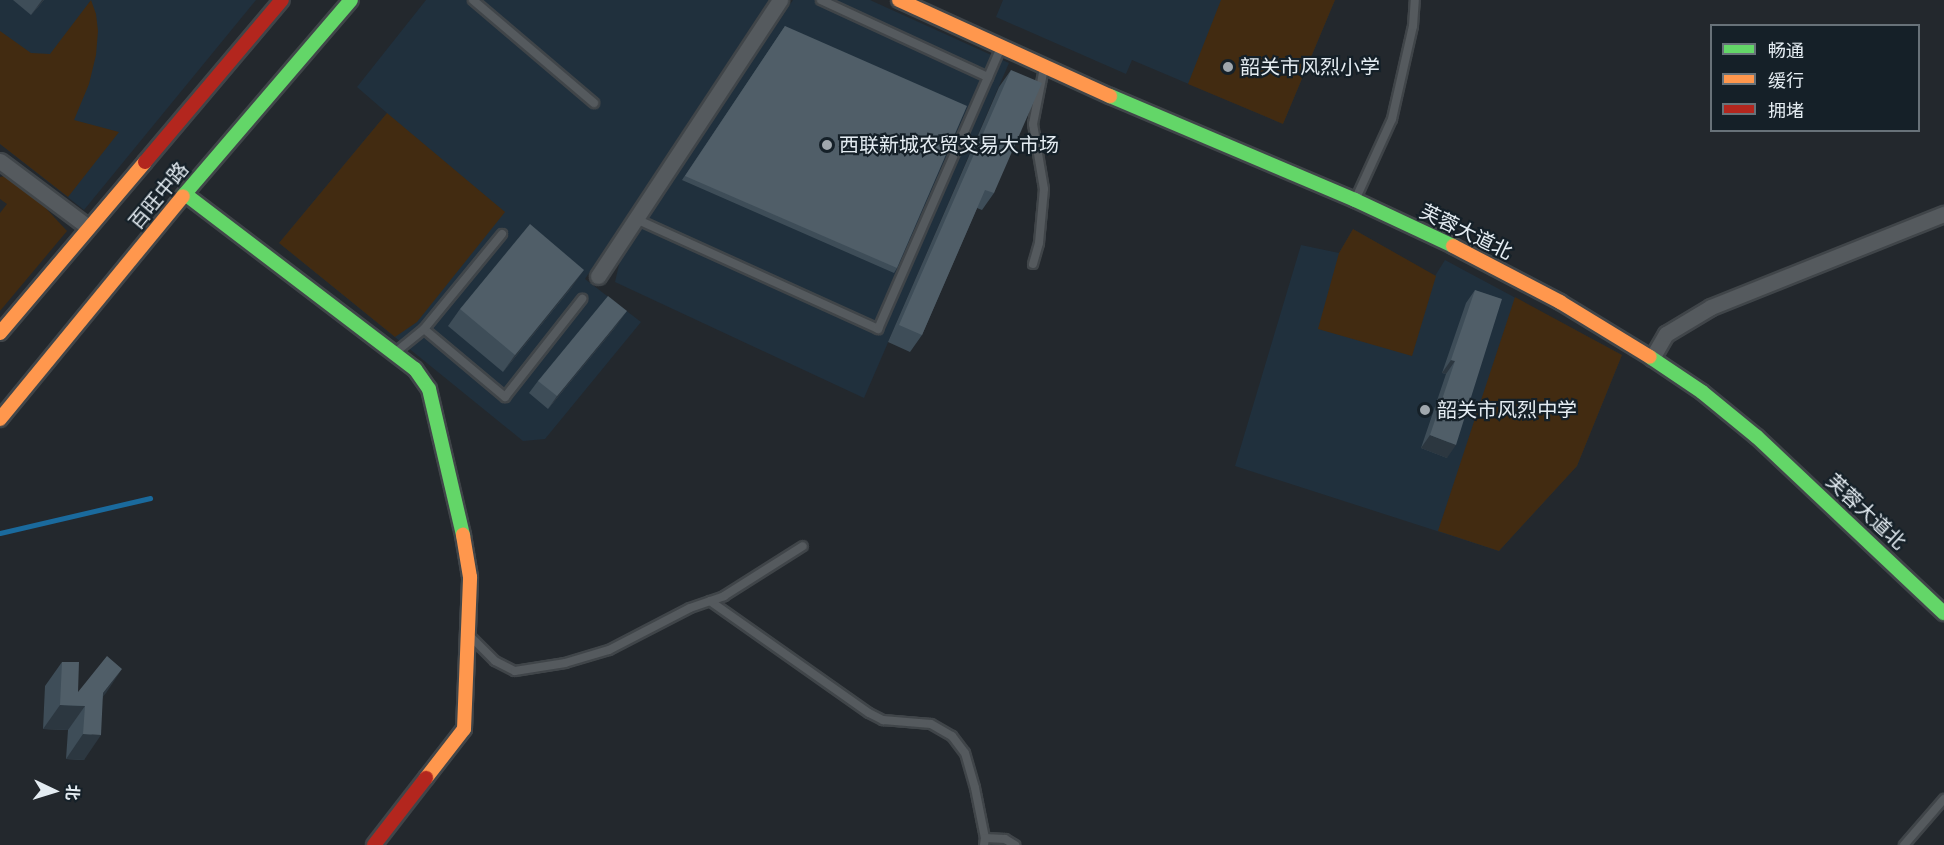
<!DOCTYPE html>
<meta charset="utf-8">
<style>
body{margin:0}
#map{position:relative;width:1944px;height:845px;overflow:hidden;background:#23282d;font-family:Bitter,"Noto Sans SC",serif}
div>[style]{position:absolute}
.built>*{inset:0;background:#20303d}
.green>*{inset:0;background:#422b11}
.stream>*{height:4.5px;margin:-2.25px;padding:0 2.25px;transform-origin:2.25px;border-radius:2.25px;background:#1a6a9d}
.roads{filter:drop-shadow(2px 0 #404549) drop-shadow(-2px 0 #404549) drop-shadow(0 2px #404549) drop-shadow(0 -2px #404549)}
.lane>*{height:8px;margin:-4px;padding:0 4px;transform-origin:4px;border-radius:4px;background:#555a5e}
.street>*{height:15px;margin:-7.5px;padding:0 7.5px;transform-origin:7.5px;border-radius:7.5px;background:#555a5e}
.fast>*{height:14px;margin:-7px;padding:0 7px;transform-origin:7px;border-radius:7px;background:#63d668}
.slow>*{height:14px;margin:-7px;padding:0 7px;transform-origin:7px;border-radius:7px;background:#ff974d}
.jam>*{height:14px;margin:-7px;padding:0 7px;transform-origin:7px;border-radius:7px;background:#b3261e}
.wall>*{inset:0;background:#3e4d58}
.shaded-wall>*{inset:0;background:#2c3740}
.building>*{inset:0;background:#505e68}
.dots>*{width:16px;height:16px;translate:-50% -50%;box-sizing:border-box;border:3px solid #152028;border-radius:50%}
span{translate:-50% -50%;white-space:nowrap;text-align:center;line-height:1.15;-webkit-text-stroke:4.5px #152028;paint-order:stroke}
.poi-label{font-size:20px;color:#e4ecf2}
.left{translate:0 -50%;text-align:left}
.street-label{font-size:20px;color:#e4ecf2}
.legend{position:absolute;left:1710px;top:24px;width:210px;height:108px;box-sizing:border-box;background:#152028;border:2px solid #687279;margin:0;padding:8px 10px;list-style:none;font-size:18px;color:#e4ecf2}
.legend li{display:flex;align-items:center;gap:12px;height:30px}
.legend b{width:30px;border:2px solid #687279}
.north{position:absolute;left:24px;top:761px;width:60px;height:60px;-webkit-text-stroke:4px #152028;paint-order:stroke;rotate:94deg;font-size:16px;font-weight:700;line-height:24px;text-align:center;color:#e4ecf2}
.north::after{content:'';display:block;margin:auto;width:21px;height:27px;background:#e4ecf2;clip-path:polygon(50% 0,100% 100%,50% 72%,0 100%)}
</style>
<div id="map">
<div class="built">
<div style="clip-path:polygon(0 0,256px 0,84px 210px,0 144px)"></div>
<div style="clip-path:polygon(426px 0,769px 0,585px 279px,641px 322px,545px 439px,523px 441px,279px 243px,387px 113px,357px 87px)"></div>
<div style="clip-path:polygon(793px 0,870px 0,1009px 63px,864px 398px,615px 282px,621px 256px)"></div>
<div style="clip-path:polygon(1003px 0,1335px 0,1283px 124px,1132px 60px,1126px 74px,996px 17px)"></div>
<div style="clip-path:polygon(1353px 229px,1435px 276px,1445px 260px,1622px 355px,1577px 466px,1499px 551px,1235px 466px,1301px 245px,1339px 253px)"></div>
</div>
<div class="green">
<div style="clip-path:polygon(91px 0,96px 14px,98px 31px,96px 55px,89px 84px,74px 120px,119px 132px,68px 197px,0 144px,0 31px,31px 53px,50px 54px)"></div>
<div style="clip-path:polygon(1221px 0,1335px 0,1283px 124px,1188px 84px)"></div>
<div style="clip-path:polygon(387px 113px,505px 212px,417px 322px,395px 337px,279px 243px)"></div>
<div style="clip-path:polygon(10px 175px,28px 189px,67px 231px,0 311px,0 213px,7px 204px,0 199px,0 177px)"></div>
<div style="clip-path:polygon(1353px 229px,1436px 276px,1412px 356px,1318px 329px,1339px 253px)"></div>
<div style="clip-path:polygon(1515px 297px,1622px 355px,1577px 466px,1499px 551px,1438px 531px)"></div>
</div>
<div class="stream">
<div style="left:0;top:533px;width:154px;rotate:-13.1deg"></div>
</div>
<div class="roads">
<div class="lane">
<div style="left:473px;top:0;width:159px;rotate:40.4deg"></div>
<div style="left:821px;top:0;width:184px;rotate:24.8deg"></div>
<div style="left:1356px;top:198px;width:87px;rotate:-65.5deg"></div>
<div style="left:1392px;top:119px;width:95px;rotate:-77.3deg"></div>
<div style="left:1413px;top:26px;width:26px;rotate:-86deg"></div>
<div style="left:636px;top:219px;width:266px;rotate:24.4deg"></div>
<div style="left:878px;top:329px;width:307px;rotate:-66.4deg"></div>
<div style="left:1033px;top:264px;width:22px;rotate:-74deg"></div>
<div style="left:1039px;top:243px;width:54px;rotate:-84.7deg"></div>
<div style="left:1044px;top:189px;width:66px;rotate:-99.6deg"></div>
<div style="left:1033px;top:124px;width:57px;rotate:-78.9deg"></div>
<div style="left:424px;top:329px;width:106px;rotate:40deg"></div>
<div style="left:505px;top:397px;width:125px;rotate:-51.8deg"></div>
<div style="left:397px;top:351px;width:35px;rotate:-39deg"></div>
<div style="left:424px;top:329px;width:123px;rotate:-50.6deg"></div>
<div style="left:710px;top:601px;width:194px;rotate:35.2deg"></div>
<div style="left:869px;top:713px;width:16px;rotate:27deg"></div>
<div style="left:883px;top:720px;width:48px;rotate:4.8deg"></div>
<div style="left:931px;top:724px;width:24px;rotate:30deg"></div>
<div style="left:952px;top:736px;width:21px;rotate:53deg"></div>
<div style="left:965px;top:753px;width:36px;rotate:74deg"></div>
<div style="left:975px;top:788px;width:51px;rotate:78.7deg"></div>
<div style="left:985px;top:838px;width:7px;rotate:98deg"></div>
<div style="left:471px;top:637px;width:34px;rotate:45deg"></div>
<div style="left:495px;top:661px;width:22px;rotate:27deg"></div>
<div style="left:515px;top:671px;width:51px;rotate:-9.1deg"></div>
<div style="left:565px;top:663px;width:46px;rotate:-16.5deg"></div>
<div style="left:609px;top:650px;width:91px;rotate:-27.4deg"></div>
<div style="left:690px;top:608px;width:36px;rotate:-19deg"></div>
<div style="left:724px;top:596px;width:93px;rotate:-32.3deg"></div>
<div style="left:985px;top:838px;width:20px;rotate:3deg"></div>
<div style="left:1005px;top:839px;width:12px;rotate:31deg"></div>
<div style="left:1904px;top:845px;width:61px;rotate:-49deg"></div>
</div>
<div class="street">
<div style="left:0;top:161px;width:110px;rotate:36.9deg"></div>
<div style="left:598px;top:276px;width:331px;rotate:-56.6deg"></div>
<div style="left:1652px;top:358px;width:28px;rotate:-60deg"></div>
<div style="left:1666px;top:334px;width:52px;rotate:-31deg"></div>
<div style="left:1711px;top:307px;width:251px;rotate:-21.8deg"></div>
</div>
<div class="fast">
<div style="left:1110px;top:96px;width:266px;rotate:23deg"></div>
<div style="left:1355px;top:200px;width:108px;rotate:25.1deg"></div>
<div style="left:185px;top:194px;width:289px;rotate:37.3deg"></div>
<div style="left:415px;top:369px;width:24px;rotate:55deg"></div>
<div style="left:429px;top:389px;width:150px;rotate:76.9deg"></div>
<div style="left:183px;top:196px;width:258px;rotate:-49.4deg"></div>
<div style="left:1650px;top:357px;width:63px;rotate:33.9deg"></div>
<div style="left:1702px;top:392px;width:71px;rotate:39.3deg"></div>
<div style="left:1757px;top:437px;width:257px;rotate:43.3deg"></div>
</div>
<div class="slow">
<div style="left:899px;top:0;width:232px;rotate:24.5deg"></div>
<div style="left:1453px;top:246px;width:121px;rotate:27.6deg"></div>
<div style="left:1560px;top:302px;width:105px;rotate:31.4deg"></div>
<div style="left:0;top:333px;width:224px;rotate:-49.7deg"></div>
<div style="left:0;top:419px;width:288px;rotate:-50.6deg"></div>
<div style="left:426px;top:778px;width:62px;rotate:-52.2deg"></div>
<div style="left:464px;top:729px;width:152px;rotate:-87.7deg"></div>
<div style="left:470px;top:577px;width:43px;rotate:-99.5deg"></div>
</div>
<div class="jam">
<div style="left:145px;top:162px;width:212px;rotate:-49.8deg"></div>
<div style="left:374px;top:845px;width:85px;rotate:-52.2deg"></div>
</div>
</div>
<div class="wall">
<div style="clip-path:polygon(13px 0,44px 0,31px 15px)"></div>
<div style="clip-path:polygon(785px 26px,897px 268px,894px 273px,682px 180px)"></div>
<div style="clip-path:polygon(1011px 70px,994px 193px,982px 210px,977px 208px,922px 335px,910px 352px,888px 342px,999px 87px)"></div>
<div style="clip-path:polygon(572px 287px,503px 372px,448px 326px,460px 309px)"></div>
<div style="clip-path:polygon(1475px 290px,1447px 458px,1421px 448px,1446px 374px,1442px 373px,1466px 303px)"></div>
<div style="clip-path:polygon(618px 324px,548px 409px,529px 393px,538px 381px)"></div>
<div style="clip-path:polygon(62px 662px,78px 692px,103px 696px,84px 760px,66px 759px,68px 730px,43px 729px,45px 686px)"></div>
</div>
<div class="shaded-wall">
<div style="clip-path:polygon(42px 0,44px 0,31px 15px)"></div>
<div style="clip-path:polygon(584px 270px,572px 287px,503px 372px,515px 355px)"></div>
<div style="clip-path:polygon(627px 311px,618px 324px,548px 409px,557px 396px)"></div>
<div style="clip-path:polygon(1451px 360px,1455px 361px,1446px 374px,1442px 373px)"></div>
<div style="clip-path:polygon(1430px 435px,1456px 445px,1447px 458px,1421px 448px)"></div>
<div style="clip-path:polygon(122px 669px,106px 693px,86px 717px,103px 693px)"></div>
<div style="clip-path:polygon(60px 705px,85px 706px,68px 730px,43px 729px)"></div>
<div style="clip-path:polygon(83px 734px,101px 735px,84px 760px,66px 759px)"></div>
</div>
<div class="building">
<div style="clip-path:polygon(785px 26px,967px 106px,897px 268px,685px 176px)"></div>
<div style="clip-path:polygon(1011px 70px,1042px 83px,994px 193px,985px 190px,922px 335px,899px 325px)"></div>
<div style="clip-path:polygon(530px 224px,584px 270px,515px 355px,460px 309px)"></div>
<div style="clip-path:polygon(1475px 290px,1502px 299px,1456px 445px,1430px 435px,1455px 361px,1451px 360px)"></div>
<div style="clip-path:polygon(608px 296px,627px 311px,557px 396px,538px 381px)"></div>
<div style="clip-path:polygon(107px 656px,122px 669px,103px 693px,101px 735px,83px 734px,85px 706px,60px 705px,62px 662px,79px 662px,78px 692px)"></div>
</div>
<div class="dots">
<div style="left:1228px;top:67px;background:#a0a7ad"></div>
<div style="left:827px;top:145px;background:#a0a7ad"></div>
<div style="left:1425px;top:410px;background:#a0a7ad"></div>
</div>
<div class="poi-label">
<span class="left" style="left:1240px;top:67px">韶关市风烈小学</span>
<span class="left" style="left:839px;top:145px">西联新城农贸交易大市场</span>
<span class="left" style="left:1437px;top:410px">韶关市风烈中学</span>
</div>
<div class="street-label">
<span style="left:159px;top:196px;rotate:-50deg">百旺中路</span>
<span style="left:1466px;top:232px;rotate:26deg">芙蓉大道北</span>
<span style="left:1866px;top:512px;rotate:43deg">芙蓉大道北</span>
</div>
<ul class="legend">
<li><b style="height:8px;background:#63d668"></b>畅通</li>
<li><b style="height:8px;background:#ff974d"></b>缓行</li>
<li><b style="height:8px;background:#b3261e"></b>拥堵</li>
</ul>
<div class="north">北</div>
</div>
